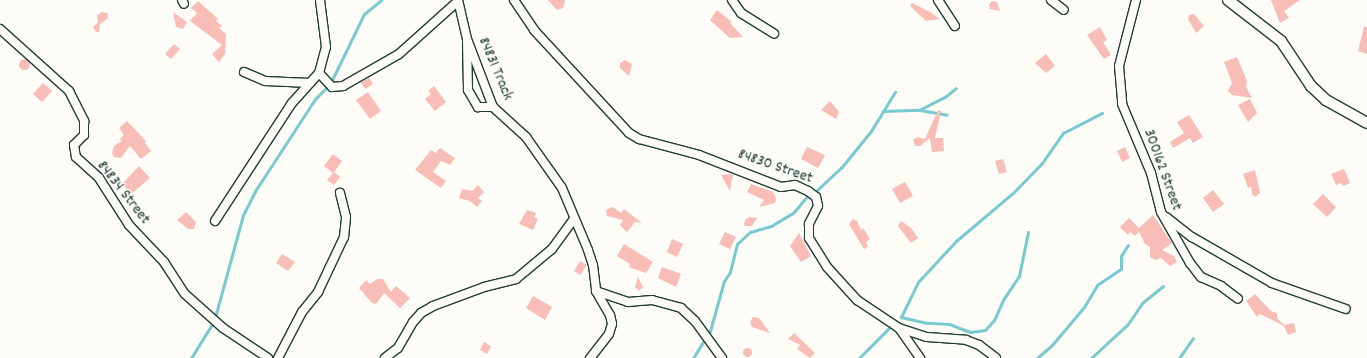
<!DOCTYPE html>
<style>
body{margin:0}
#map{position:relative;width:1367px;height:358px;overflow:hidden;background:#fdfcf7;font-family:Dekko,sans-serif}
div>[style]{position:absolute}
.stream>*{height:3px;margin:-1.5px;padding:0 1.5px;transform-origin:1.5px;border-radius:1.5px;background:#78c9d0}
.building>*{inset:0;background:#f9bdb7}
.round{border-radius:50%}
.roads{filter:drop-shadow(1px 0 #1f3d34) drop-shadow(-1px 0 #1f3d34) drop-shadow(0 1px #1f3d34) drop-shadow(0 -1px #1f3d34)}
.minor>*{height:8px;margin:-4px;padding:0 4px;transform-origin:4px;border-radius:4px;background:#fdfcf7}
.tertiary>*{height:10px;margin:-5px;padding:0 5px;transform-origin:5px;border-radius:5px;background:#fdfcf7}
span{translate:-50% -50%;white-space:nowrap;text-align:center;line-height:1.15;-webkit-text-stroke:3px #fdfcf7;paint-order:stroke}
.street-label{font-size:16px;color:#1f3d34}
</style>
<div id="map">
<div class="stream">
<div style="left:920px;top:110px;width:27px;rotate:10deg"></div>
<div style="left:883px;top:111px;width:36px;rotate:-2deg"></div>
<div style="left:919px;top:110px;width:29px;rotate:-27deg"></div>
<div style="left:945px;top:97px;width:14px;rotate:-39deg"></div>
<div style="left:817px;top:190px;width:33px;rotate:-43deg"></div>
<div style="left:841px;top:168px;width:48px;rotate:-51deg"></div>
<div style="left:871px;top:131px;width:46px;rotate:-58.4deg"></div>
<div style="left:1028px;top:232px;width:45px;rotate:101.6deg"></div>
<div style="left:1019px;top:276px;width:29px;rotate:124deg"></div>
<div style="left:1003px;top:300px;width:22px;rotate:114deg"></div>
<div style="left:994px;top:320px;width:13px;rotate:132deg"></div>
<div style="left:985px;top:330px;width:15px;rotate:172deg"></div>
<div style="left:970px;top:332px;width:22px;rotate:-159deg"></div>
<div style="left:949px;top:324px;width:22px;rotate:-177deg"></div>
<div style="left:927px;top:323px;width:27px;rotate:-167deg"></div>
<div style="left:901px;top:317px;width:39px;rotate:-64deg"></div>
<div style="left:918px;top:282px;width:56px;rotate:-47.2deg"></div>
<div style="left:956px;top:241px;width:76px;rotate:-40.2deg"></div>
<div style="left:1014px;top:192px;width:40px;rotate:-46deg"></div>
<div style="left:1042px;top:163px;width:37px;rotate:-55deg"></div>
<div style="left:1063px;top:133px;width:44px;rotate:-27.1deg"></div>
<div style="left:191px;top:358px;width:44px;rotate:-58.1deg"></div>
<div style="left:214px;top:321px;width:110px;rotate:-74.7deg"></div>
<div style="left:243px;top:215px;width:30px;rotate:-63deg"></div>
<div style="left:257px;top:188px;width:106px;rotate:-56.9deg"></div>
<div style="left:315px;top:99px;width:21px;rotate:-45deg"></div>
<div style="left:330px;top:84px;width:78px;rotate:-64.1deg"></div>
<div style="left:364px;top:14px;width:22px;rotate:-39deg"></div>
<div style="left:693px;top:358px;width:32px;rotate:-58deg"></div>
<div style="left:710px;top:331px;width:52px;rotate:-74.4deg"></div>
<div style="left:724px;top:281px;width:11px;rotate:-56deg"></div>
<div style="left:730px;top:272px;width:29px;rotate:-76deg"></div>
<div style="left:737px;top:244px;width:18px;rotate:-43deg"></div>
<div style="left:750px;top:232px;width:22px;rotate:-16deg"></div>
<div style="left:771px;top:226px;width:26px;rotate:-31deg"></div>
<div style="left:793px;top:213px;width:23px;rotate:-50deg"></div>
<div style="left:859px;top:358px;width:44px;rotate:-45deg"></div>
<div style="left:1037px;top:358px;width:20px;rotate:-41deg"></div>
<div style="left:1052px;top:345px;width:50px;rotate:-49.9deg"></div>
<div style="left:1084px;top:307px;width:26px;rotate:-59deg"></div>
<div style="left:1097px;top:285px;width:29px;rotate:-34deg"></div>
<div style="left:1121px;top:269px;width:13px;rotate:-90deg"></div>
<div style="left:1121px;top:256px;width:13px;rotate:-58deg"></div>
<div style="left:1091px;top:358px;width:50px;rotate:-42.6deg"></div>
<div style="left:1128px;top:324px;width:25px;rotate:-56deg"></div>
<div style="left:1142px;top:303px;width:27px;rotate:-39deg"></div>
<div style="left:1179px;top:358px;width:24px;rotate:-55deg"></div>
</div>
<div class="building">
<div style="clip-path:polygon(548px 0,565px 0,563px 8px,557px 10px)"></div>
<div style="clip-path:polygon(1271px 0,1300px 0,1284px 11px,1289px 18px,1280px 23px)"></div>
<div style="clip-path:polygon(198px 1px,218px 19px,216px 21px,222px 26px,219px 28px,226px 34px,225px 54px,219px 62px,212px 54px,222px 45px,190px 21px,197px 13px,191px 8px)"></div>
<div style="clip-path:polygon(992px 1px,997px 2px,1000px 11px,990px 9px,989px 4px)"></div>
<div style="clip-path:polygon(912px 3px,930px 12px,940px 19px,926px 21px,910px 6px)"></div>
<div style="clip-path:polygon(717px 10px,732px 22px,730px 23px,743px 37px,730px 38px,710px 20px)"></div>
<div style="clip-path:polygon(102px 12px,107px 13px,108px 18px,100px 24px,99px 32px,96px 32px,93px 27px,98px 22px,97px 15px)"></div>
<div style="clip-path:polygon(173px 12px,187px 22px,183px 29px,176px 27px)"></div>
<div style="clip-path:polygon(1194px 14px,1204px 26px,1196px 33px,1188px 19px,1189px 15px)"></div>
<div style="clip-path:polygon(1100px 27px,1107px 40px,1103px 42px,1111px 55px,1104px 59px,1087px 35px)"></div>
<div style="clip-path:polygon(1364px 27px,1367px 27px,1367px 54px,1358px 51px)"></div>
<div style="clip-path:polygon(174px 44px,180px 49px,171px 59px,165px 54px)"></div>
<div style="clip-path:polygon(1046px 54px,1055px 66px,1046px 73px,1035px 63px)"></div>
<div style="clip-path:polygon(1237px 57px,1247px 81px,1246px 87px,1252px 98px,1232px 95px,1228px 91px,1232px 83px,1224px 62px)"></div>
<div class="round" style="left:18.5px;top:58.5px;width:11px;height:11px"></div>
<div style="clip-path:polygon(625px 60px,632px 64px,629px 76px,620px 68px,620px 63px)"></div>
<div style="clip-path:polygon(369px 78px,373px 84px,365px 89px,361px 82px)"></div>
<div style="clip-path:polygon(43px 83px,52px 91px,42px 102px,33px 94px)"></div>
<div style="clip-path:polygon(434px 86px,446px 102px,435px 111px,425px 99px,431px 94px,428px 91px)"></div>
<div style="clip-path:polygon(368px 92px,381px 111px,370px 119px,356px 100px)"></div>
<div style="clip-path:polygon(1250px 99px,1257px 113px,1248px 122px,1238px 105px)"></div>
<div style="clip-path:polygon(830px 101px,839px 112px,836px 119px,821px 110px)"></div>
<div style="clip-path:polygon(938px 110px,941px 111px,935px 138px,943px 138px,944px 151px,932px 152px,930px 138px,920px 146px,915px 146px,913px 140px,917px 137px,925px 139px)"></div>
<div style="clip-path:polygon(1189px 115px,1203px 137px,1193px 143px,1190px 138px,1173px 148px,1170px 142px,1184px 133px,1177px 122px)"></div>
<div style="clip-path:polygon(127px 121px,146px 141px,145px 143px,151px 151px,141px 159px,130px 146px,121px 158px,114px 157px,112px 153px,114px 146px,122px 141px,120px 139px,124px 135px,119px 128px)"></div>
<div style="clip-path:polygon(807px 147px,825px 155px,818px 168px,801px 159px)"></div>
<div style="clip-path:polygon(1125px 147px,1130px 158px,1122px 162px,1117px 151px)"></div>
<div style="clip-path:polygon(440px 148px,455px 158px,450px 165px,441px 161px,433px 172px,446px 181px,441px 188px,415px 170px,431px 150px,436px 153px)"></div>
<div style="clip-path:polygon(333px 154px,342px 161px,334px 172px,340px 177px,334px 185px,327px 180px,333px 173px,324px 166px)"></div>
<div style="clip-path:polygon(1003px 159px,1007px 172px,999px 174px,995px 161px)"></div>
<div style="clip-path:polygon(139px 166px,150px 178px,131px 194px,122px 184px)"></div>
<div style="clip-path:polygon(1344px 169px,1350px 183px,1343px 186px,1341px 183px,1336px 185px,1331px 174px)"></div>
<div style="clip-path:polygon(1255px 170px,1260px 193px,1255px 197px,1252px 194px,1251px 186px,1248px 188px,1243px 174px)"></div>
<div style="clip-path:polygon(733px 174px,730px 191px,721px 175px)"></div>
<div style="clip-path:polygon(905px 182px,913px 196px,900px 203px,892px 189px)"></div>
<div style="clip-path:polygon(751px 184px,773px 192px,776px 198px,775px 203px,759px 207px,764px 200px,747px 192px)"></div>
<div style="clip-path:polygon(478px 185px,484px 192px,478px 198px,482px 201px,477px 207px,470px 201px,459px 198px,462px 189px,472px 191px)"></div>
<div style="clip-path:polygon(1213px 190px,1224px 204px,1213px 212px,1203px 198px)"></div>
<div style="clip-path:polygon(1323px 194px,1336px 207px,1327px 217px,1313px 204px)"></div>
<div style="clip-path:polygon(613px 207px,621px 213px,624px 209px,642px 223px,635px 222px,627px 232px,620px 225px,623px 220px,607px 216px,606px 210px)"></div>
<div style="clip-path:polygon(527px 210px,536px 213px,534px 217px,538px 219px,533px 230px,519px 224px)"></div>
<div style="clip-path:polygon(186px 212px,196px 222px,194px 229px,188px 229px,177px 220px)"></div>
<div style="clip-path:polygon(1153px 215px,1172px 243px,1162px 250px,1174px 256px,1177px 262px,1170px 266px,1161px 258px,1155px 260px,1150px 257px,1150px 247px,1145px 244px,1139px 232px,1135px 236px,1130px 232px,1128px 235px,1120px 227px,1129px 218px,1139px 228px)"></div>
<div style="clip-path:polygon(749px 217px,757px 218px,752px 226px,744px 226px,745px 220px)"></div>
<div style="clip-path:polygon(853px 219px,857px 221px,861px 230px,863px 228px,870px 239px,866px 242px,868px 247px,864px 249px,849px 224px)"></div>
<div style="clip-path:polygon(901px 221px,911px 228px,918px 238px,911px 243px,898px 226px)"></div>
<div style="clip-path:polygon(725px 232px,736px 237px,730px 249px,719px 244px)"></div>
<div style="clip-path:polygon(799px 233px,811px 256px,801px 262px,790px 246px)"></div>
<div style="clip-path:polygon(672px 239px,683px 244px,677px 257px,667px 252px)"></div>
<div style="clip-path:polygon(624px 244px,653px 262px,646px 273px,629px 267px,630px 264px,617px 256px)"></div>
<div style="clip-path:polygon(282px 254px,295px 262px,288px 271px,276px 263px)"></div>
<div style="clip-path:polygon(580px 261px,587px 265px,580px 275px,574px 271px)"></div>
<div style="clip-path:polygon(662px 267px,681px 274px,676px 287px,658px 278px)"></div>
<div style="clip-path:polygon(638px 277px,643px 287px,639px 291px,635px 287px)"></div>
<div style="clip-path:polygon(377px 279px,383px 279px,391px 292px,396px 286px,410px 298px,400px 308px,384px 293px,376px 304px,372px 303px,359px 288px,366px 280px,370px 284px)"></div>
<div style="clip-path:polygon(1255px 294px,1271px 311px,1277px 313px,1277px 318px,1284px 325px,1294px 323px,1296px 332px,1288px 335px,1284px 326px,1260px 314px,1257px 317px,1246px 301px)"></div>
<div style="clip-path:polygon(533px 296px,552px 307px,545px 320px,526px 308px)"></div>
<div style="clip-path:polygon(753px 317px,759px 318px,770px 333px,752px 327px,750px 322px)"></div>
<div style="clip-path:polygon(794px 333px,815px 353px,810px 358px,797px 349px,800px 345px,788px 339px)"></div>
<div style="clip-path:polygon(484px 342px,491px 346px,487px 354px,480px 350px)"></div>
<div class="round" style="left:742.5px;top:347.5px;width:9px;height:9px"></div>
</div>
<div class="roads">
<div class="minor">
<div style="left:182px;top:0;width:4px;rotate:63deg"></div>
<div style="left:458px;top:0;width:40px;rotate:77deg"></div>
<div style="left:467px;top:39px;width:73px;rotate:69.1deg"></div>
<div style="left:493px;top:107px;width:45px;rotate:42.3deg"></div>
<div style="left:526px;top:137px;width:62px;rotate:54.8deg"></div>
<div style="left:562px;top:188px;width:67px;rotate:67.2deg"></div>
<div style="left:588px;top:250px;width:16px;rotate:72deg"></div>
<div style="left:593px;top:265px;width:26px;rotate:83deg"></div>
<div style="left:596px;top:291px;width:28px;rotate:60deg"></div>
<div style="left:610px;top:315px;width:9px;rotate:77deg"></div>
<div style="left:612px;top:324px;width:10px;rotate:107deg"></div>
<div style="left:609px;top:334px;width:31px;rotate:128deg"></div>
<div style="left:514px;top:0;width:36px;rotate:56deg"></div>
<div style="left:534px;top:30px;width:140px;rotate:47.3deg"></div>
<div style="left:629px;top:133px;width:12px;rotate:31deg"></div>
<div style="left:639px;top:139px;width:62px;rotate:14.9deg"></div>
<div style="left:699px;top:155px;width:88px;rotate:21.3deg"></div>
<div style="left:781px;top:187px;width:14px;rotate:-8deg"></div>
<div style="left:795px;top:185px;width:14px;rotate:25deg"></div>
<div style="left:808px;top:191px;width:10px;rotate:37deg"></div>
<div style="left:816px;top:197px;width:9px;rotate:77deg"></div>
<div style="left:818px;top:206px;width:20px;rotate:117deg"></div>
<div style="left:809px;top:224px;width:14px;rotate:90deg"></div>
<div style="left:809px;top:238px;width:34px;rotate:58deg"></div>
<div style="left:827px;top:267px;width:45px;rotate:47.7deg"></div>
<div style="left:857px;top:300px;width:50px;rotate:33.7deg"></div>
<div style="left:899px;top:328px;width:29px;rotate:18deg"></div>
<div style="left:927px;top:337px;width:39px;rotate:4deg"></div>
<div style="left:966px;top:340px;width:14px;rotate:21deg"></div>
<div style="left:979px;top:345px;width:21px;rotate:37deg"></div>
<div style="left:732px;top:0;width:16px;rotate:55deg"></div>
<div style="left:741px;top:13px;width:39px;rotate:32deg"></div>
<div style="left:938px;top:0;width:31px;rotate:57deg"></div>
<div style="left:1051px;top:0;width:16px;rotate:38deg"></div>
<div style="left:1136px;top:0;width:68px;rotate:104.4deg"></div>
<div style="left:1119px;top:66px;width:38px;rotate:85deg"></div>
<div style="left:1122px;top:104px;width:75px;rotate:67.2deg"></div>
<div style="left:1151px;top:173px;width:40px;rotate:75.6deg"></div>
<div style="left:1161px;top:212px;width:59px;rotate:60.4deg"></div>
<div style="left:1190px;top:263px;width:18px;rotate:52deg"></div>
<div style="left:1201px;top:277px;width:22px;rotate:24deg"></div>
<div style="left:1221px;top:286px;width:21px;rotate:37deg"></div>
<div style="left:0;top:29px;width:93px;rotate:41.9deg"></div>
<div style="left:69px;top:91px;width:34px;rotate:63deg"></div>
<div style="left:84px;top:121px;width:14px;rotate:90deg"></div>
<div style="left:84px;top:135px;width:14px;rotate:135deg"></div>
<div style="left:74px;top:145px;width:12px;rotate:81deg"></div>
<div style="left:76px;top:157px;width:31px;rotate:42deg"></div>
<div style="left:99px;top:178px;width:56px;rotate:57.4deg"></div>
<div style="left:129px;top:225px;width:51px;rotate:46.6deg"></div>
<div style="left:164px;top:262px;width:38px;rotate:57deg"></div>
<div style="left:185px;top:294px;width:51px;rotate:41.8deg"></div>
<div style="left:223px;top:328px;width:54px;rotate:33.7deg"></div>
<div style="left:467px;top:42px;width:48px;rotate:88.8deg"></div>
<div style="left:468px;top:90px;width:20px;rotate:60deg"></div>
<div style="left:478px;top:107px;width:15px"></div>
<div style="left:244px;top:72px;width:23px;rotate:23deg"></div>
<div style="left:265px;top:81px;width:45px;rotate:2.5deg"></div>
<div style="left:319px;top:73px;width:19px;rotate:47deg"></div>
<div style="left:332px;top:87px;width:11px;rotate:-5deg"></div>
<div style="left:343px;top:86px;width:64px;rotate:-29.7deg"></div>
<div style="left:399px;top:54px;width:79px;rotate:-41.9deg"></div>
<div style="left:1166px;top:217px;width:33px;rotate:38deg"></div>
<div style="left:1192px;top:237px;width:92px;rotate:29.9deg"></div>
<div style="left:1272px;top:283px;width:78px;rotate:19.4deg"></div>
<div style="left:215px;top:221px;width:141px;rotate:-56.9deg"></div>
<div style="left:292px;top:103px;width:40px;rotate:-48deg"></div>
<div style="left:319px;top:73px;width:27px;rotate:-75deg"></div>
<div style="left:326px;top:47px;width:47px;rotate:-97.3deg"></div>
<div style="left:596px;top:291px;width:34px;rotate:19deg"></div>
<div style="left:628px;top:302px;width:24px;rotate:-5deg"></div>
<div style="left:652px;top:300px;width:30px;rotate:15deg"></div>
<div style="left:681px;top:308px;width:19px;rotate:43deg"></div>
<div style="left:695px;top:321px;width:46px;rotate:53.9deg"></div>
<div style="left:899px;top:328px;width:37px;rotate:55deg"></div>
<div style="left:278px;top:358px;width:52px;rotate:-62.4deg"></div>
<div style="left:302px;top:312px;width:26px;rotate:-51deg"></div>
<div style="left:318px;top:292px;width:61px;rotate:-64.7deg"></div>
<div style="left:344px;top:237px;width:20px;rotate:-84deg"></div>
<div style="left:346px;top:217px;width:25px;rotate:-104deg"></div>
<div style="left:385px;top:358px;width:16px;rotate:-38deg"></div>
<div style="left:398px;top:348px;width:30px;rotate:-60deg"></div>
<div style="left:413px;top:322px;width:12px;rotate:-48deg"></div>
<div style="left:421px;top:313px;width:14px;rotate:-30deg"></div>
<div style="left:433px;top:306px;width:54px;rotate:-20.4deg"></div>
<div style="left:484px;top:287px;width:33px;rotate:-14deg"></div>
<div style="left:516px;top:279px;width:47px;rotate:-39.8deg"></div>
<div style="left:552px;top:249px;width:37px;rotate:-54deg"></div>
</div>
<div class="tertiary">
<div style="left:1228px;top:0;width:67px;rotate:37.7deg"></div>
<div style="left:1281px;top:41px;width:54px;rotate:56.3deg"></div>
<div style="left:1311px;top:86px;width:21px;rotate:43deg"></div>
<div style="left:1326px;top:100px;width:47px;rotate:29.3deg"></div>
</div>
</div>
<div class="street-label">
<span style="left:495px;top:69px;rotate:67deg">84831 Track</span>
<span style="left:775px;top:167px;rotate:19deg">84830 Street</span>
<span style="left:1162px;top:170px;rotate:70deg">300162 Street</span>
<span style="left:123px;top:193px;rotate:52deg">84834 Street</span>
</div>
</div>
